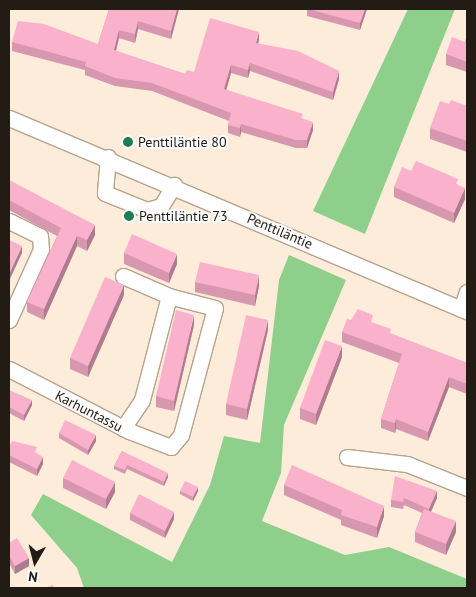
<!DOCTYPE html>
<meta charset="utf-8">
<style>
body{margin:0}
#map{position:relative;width:476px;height:597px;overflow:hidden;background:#fcecd9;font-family:"PT Sans",sans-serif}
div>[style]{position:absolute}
.forest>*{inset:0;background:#8fcf8c}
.roads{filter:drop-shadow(1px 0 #b6a38d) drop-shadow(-1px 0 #b6a38d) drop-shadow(0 1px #b6a38d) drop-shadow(0 -1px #b6a38d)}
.minor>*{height:15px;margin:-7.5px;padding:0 7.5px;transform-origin:7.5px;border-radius:7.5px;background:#fff}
.wall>*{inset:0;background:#d798af}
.shaded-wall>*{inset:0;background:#af7c8f}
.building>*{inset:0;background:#fab1cc}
.dots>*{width:14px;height:14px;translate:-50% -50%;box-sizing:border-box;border:2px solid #fcfcfc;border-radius:50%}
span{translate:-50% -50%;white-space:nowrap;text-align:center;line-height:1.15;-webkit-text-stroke:4px #fcfcfc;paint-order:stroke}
.poi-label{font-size:14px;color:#231c14}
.left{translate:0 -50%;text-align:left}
.street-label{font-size:14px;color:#231c14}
.frame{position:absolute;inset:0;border:10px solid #231c14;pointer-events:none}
.north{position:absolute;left:10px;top:537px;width:50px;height:50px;-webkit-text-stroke:4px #fcfcfc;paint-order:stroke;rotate:188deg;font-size:14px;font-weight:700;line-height:20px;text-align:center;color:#231c14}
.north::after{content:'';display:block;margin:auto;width:18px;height:22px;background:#231c14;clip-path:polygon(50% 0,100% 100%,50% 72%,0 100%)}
</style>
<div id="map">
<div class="forest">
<div style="clip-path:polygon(408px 9px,455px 9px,365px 234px,313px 211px)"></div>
<div style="clip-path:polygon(289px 255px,346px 280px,284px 425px,281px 473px,262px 521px,345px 555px,389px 547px,467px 579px,467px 588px,84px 588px,77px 568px,31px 515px,43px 494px,172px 562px,210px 485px,224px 436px,260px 443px,279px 280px)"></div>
</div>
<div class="roads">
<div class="minor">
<div style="left:9px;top:118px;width:497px;rotate:22.9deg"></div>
<div style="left:108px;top:157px;width:36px;rotate:95deg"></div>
<div style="left:105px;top:193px;width:45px;rotate:22deg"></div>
<div style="left:147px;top:210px;width:15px;rotate:-16deg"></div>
<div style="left:161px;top:206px;width:25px;rotate:-58deg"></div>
<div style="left:9px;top:221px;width:34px;rotate:26deg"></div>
<div style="left:40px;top:236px;width:13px;rotate:86deg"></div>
<div style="left:41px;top:249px;width:78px;rotate:114.3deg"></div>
<div style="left:123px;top:276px;width:50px;rotate:23.5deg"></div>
<div style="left:461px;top:309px;width:18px;rotate:-71deg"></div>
<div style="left:9px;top:369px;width:135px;rotate:27.3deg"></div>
<div style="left:129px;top:431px;width:45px;rotate:20.9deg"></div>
<div style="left:171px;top:447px;width:16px;rotate:-50deg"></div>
<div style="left:181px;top:435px;width:131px;rotate:-75deg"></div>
<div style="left:215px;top:308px;width:48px;rotate:-165.4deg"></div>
<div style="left:169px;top:296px;width:107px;rotate:104.6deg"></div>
<div style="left:142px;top:400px;width:34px;rotate:124deg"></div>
<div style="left:347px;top:457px;width:60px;rotate:6.7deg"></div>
<div style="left:407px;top:464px;width:65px;rotate:21.8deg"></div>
</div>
</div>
<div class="wall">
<div style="clip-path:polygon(109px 9px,179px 9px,171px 39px,138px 29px,135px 43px,119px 38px,116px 51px,185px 74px,194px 72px,259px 40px,258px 44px,339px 79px,333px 100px,250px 71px,248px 78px,231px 73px,226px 90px,303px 119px,313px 130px,307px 148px,296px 148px,241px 132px,240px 137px,228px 133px,228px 125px,229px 121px,152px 91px,115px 86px,85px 75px,85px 70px,12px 51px,12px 42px,98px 44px)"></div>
<div style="clip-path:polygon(307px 9px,367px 9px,360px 30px,307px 16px)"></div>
<div style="clip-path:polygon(467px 35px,467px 72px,446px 65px,446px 54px,465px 42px)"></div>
<div style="clip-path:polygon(449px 104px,467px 106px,467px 152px,430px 139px,430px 128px)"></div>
<div style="clip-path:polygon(411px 171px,458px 185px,465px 199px,454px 223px,394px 197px,394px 187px)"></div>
<div style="clip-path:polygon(9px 180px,95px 235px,87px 251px,77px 246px,44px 320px,27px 312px,27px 302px,57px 236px,9px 210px)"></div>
<div style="clip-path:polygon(124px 253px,177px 264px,169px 283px,124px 264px)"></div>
<div style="clip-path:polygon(195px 282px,259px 286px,255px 306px,195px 292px)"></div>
<div style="clip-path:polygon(124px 295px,88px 377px,70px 369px,70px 358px)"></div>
<div style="clip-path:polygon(351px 320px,373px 323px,391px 334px,467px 363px,467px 394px,449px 387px,428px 441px,396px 429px,395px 433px,381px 428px,381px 419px,399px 363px,342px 342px,342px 332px)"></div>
<div style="clip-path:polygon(194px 325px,174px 411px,156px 407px,156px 396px)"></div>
<div style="clip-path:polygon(268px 330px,247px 420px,226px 415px,226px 404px)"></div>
<div style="clip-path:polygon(342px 357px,316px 425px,300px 419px,300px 408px)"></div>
<div style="clip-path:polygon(9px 390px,32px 405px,24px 421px,9px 413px)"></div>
<div style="clip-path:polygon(59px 433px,96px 441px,88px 455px,59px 438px)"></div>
<div style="clip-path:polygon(9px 447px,37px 454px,43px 464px,37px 476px,9px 462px)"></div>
<div style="clip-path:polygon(122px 451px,168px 477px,164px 486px,127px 469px,125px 474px,114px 469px,114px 466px)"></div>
<div style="clip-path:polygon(63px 478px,115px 492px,106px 509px,63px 488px)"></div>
<div style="clip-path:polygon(284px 485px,384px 516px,377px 538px,341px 525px,341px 520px,284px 495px)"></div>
<div style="clip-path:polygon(180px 491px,198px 491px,193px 501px,180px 494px)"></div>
<div style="clip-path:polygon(437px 491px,437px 498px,431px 512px,456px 532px,446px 555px,415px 542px,415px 532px,422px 513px,404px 505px,403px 509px,391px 507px,391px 500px)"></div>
<div style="clip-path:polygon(130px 513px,174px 519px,165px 538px,130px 520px)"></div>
<div style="clip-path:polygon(9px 543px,29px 566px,15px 574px,9px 563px)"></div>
</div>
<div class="shaded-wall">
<div style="clip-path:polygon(177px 9px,179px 9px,171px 39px,171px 31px)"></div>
<div style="clip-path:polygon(365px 9px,367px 9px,360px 30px,360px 23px)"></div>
<div style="clip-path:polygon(138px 21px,138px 29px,135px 43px,135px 34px)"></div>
<div style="clip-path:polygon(119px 30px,119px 38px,114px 58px,114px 50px)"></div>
<div style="clip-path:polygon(259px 32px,259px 40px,256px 51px,256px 43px)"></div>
<div style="clip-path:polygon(250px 63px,250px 71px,248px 78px,248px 70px)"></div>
<div style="clip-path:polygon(231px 65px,231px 73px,224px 98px,224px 89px)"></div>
<div style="clip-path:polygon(339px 71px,339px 79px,333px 100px,333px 92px)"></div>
<div style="clip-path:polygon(313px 122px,313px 130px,307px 148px,307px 140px)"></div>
<div style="clip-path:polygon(241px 124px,241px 132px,240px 137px,240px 128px)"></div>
<div style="clip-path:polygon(465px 188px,465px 199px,454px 223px,454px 213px)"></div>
<div style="clip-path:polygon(95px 225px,95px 235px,87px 251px,87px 240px)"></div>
<div style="clip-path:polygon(77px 236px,77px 246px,44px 320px,44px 309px)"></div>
<div style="clip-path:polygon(22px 246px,22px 253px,9px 281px,9px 274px)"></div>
<div style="clip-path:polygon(177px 254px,177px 264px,169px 283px,169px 273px)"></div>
<div style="clip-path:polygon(259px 275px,259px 286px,255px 306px,255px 295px)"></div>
<div style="clip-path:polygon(124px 285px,124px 295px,88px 377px,88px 366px)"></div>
<div style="clip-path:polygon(194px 315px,194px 325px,174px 411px,174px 401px)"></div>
<div style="clip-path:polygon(268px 320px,268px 330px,247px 420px,247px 409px)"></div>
<div style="clip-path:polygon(342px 346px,342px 357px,316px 425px,316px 414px)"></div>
<div style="clip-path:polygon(449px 377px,449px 387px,428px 441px,428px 432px)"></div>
<div style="clip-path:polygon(32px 400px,32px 405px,24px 421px,24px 415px)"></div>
<div style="clip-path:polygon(396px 419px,396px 429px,395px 433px,395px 423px)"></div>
<div style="clip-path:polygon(96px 435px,96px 441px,88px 455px,88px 450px)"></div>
<div style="clip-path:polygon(43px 457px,43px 464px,37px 476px,37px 469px)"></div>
<div style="clip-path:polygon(168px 473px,168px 477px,164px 486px,164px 482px)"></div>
<div style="clip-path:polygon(115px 482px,115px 492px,106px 509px,106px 499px)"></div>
<div style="clip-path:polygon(198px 487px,198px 491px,193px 501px,193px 497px)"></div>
<div style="clip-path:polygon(437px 491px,437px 498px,429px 516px,429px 509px)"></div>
<div style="clip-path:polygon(384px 506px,384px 516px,377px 538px,377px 527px)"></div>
<div style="clip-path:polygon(174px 512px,174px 519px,165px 538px,165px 531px)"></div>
<div style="clip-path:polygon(456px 521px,456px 532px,446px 555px,446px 544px)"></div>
<div style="clip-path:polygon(29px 558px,29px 566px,15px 574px,15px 566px)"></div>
</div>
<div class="building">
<div style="clip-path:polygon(109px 9px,177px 9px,171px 31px,138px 21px,135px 34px,119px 30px,114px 50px,185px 74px,187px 70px,194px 72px,210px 18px,259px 32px,256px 43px,298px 51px,339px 71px,333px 92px,250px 63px,248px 70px,231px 65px,224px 89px,303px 114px,301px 118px,313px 122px,307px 140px,296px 140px,241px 124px,240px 128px,228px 125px,231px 113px,152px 83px,115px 78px,85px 66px,86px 62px,12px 42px,18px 21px,44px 24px,98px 44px)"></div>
<div style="clip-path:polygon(308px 9px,365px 9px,360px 23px)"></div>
<div style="clip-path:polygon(467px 35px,467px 62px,446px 54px,452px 37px,465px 42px)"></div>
<div style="clip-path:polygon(451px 100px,467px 106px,467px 141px,430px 128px,440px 101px,449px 104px)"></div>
<div style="clip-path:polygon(416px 161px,458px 179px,456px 184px,465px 188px,454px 213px,394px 187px,402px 167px,411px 171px)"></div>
<div style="clip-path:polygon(9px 180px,95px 225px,87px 240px,77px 236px,44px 309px,27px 302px,61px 228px,9px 200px)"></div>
<div style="clip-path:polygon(132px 234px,177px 254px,169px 273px,124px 253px)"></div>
<div style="clip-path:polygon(9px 240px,22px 246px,9px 274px)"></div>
<div style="clip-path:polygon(200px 262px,259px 275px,255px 295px,195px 282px)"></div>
<div style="clip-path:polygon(105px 277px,124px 285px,88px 366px,70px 358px)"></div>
<div style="clip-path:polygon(358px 309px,373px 315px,371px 322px,391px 329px,390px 333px,467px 363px,467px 384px,449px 377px,428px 432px,396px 419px,395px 423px,381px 419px,402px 354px,342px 332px,347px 319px,351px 320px)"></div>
<div style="clip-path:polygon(176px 310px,194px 315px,174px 401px,156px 396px)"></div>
<div style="clip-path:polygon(246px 315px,268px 320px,247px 409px,226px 404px)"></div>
<div style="clip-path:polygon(325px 340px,342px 346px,316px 414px,300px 408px)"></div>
<div style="clip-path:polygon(9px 390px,32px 400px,24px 415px,9px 407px)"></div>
<div style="clip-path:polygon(65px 420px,96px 435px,88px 450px,59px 433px)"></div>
<div style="clip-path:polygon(12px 441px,37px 447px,35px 452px,43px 457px,37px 469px,9px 455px,9px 447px)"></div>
<div style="clip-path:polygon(122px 451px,168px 473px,164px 482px,127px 465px,125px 470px,114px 466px)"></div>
<div style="clip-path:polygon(72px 460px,115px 482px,106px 499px,63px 478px)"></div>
<div style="clip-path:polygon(292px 465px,384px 506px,377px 527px,341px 515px,342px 510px,284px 485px)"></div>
<div style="clip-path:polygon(395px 476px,437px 491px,429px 509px,404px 498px,403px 502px,391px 500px)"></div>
<div style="clip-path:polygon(185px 481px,198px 487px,193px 497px,180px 491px)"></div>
<div style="clip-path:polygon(139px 494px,174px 512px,165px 531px,130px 513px)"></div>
<div style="clip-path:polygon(424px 509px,456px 521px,446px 544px,415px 532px)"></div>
<div style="clip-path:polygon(17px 538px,29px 558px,15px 566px,9px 556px,9px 543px)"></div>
<div style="clip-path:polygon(53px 585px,54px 588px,46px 588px)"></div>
</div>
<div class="dots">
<div style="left:128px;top:142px;background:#1e7d54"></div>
<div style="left:129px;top:216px;background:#1e7d54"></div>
</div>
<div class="poi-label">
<span class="left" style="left:138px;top:142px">Penttiläntie 80</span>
<span class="left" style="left:139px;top:216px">Penttiläntie 73</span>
</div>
<div class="street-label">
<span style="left:280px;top:231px;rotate:23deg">Penttiläntie</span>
<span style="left:89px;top:411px;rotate:27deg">Karhuntassu</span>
</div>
<div class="frame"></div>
<div class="north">N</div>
</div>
